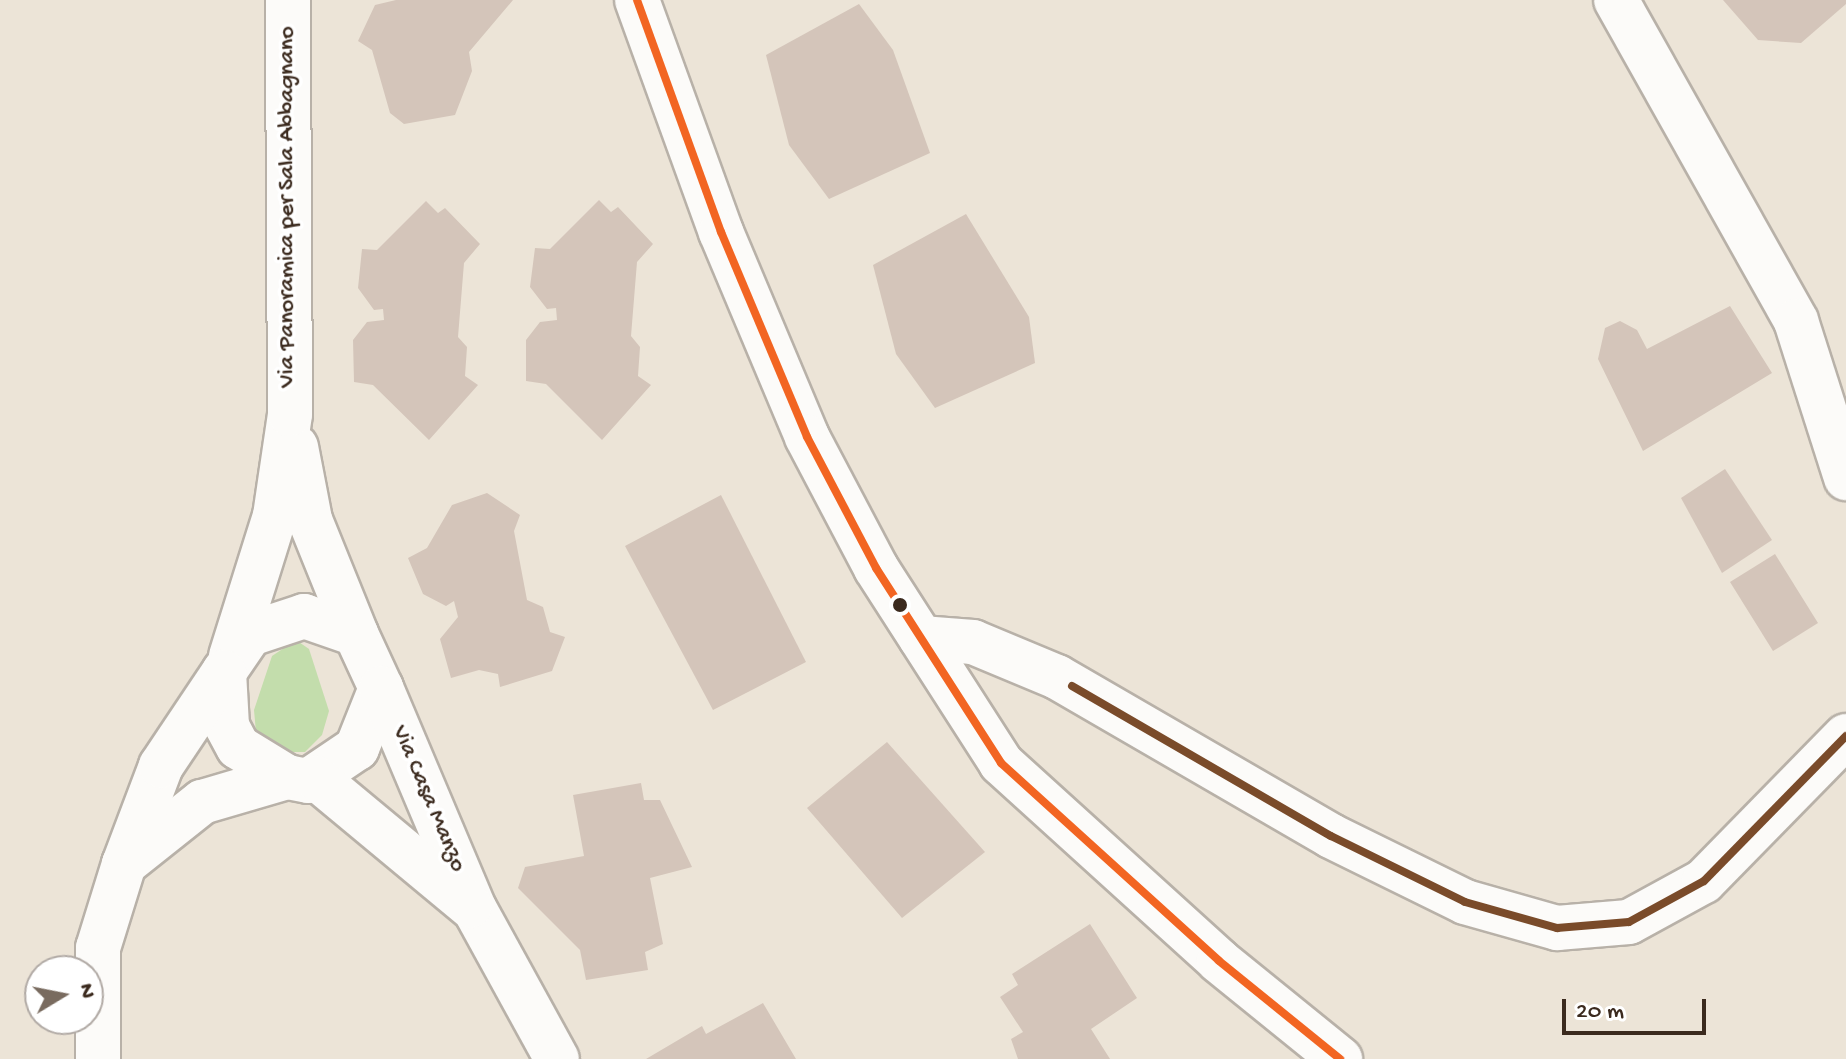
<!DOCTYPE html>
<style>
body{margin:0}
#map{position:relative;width:1846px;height:1059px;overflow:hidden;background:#ece4d7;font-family:"Gochi Hand",sans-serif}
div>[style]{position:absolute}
.green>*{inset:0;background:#c3ddac}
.building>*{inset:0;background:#d4c5ba}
.roads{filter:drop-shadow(2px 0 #b8b1a8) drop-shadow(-2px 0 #b8b1a8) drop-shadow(0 2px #b8b1a8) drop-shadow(0 -2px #b8b1a8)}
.street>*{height:44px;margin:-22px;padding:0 22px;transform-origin:22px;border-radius:22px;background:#fcfbf9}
.bus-1>*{height:8px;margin:-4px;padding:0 4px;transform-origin:4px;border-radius:4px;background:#f26522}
.bus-2>*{height:8px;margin:-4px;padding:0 4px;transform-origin:4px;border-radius:4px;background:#7a4b2a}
.dots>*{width:22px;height:22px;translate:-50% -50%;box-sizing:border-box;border:4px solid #fff;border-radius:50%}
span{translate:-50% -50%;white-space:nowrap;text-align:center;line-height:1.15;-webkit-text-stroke:7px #fff;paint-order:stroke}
.street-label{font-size:24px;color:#3b2a1e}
.north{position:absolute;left:24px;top:955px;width:80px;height:80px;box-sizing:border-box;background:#fff;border:2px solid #b1aaa5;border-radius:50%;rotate:80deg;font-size:22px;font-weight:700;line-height:32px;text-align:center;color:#3b2a1e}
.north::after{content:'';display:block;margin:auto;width:28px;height:36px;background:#796b5f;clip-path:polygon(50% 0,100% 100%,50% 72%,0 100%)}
.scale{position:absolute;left:1562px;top:999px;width:144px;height:36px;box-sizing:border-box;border:4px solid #3b2a1e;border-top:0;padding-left:10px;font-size:24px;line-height:28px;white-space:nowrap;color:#3b2a1e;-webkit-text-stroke:6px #fff;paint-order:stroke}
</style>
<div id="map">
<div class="green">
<div style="clip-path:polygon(296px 640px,309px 649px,329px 711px,322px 735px,305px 752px,284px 752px,256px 732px,254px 710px,272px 656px)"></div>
</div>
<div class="building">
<div style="clip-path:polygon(396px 0,513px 0,469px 52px,472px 71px,455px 115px,404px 124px,390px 113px,372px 50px,358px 41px,375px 5px)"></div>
<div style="clip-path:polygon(1723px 0,1846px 0,1846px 4px,1801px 43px,1758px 40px)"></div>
<div style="clip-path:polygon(859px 4px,893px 50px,930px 153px,829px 199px,789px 145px,766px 55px)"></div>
<div style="clip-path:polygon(599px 200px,611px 212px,618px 207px,653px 244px,637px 262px,631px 336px,640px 347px,638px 376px,651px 385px,602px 440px,546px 384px,526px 381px,526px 340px,540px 322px,557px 320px,556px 308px,547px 309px,530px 287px,535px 248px,550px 249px)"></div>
<div style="clip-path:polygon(426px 201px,438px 213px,445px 208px,480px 244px,464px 263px,458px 337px,467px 347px,465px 376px,478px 385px,429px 440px,373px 385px,354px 382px,353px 340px,367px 322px,384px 320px,383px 309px,374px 310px,358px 288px,362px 249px,377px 250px)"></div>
<div style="clip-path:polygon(966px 214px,1029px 317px,1035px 363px,935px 408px,896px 354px,873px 265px)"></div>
<div style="clip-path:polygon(1730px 306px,1772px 373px,1643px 451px,1598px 359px,1605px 328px,1620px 321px,1637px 330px,1647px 349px)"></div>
<div style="clip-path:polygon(1725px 469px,1772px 540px,1722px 573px,1681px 498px)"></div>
<div style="clip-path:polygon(487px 493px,520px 515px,514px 531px,527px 600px,543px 607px,550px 632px,565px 637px,552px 671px,500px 687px,498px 674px,479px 670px,451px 678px,440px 639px,458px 617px,454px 601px,446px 606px,423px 594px,408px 558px,427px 548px,452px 505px)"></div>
<div style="clip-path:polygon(721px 495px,806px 662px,713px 710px,625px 546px)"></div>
<div style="clip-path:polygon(1775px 554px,1818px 623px,1773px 651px,1730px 582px)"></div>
<div style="clip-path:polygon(887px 742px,985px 852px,902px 918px,807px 808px)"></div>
<div style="clip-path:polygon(641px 783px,644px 800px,660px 800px,692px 867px,650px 878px,663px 944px,645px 952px,648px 970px,586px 980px,580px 950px,518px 888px,525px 867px,584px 856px,573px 795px)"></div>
<div style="clip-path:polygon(1090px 924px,1137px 998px,1091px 1029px,1110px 1059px,1018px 1059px,1011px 1039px,1023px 1032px,1000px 997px,1018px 985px,1012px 974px)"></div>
<div style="clip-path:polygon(763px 1003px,796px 1059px,646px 1059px,702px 1026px,706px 1034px)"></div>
</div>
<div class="roads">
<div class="street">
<div style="left:637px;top:0;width:247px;rotate:70.1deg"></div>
<div style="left:721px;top:232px;width:222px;rotate:67.2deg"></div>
<div style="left:807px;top:437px;width:148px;rotate:62.2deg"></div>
<div style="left:876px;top:568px;width:232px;rotate:57.3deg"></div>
<div style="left:1001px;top:763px;width:294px;rotate:42.2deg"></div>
<div style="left:1219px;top:961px;width:156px;rotate:39deg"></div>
<div style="left:1616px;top:0;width:368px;rotate:60.7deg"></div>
<div style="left:1796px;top:321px;width:165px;rotate:72.3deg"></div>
<div style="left:296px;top:447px;width:74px;rotate:79.1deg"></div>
<div style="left:310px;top:520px;width:123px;rotate:68deg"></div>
<div style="left:304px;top:616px;width:55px;rotate:19.1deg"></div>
<div style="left:356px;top:634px;width:60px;rotate:65.2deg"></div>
<div style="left:381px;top:688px;width:65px;rotate:111.8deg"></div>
<div style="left:357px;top:748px;width:59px;rotate:146deg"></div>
<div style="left:308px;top:781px;width:21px;rotate:-169deg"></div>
<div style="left:287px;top:777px;width:57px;rotate:-148.5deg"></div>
<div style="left:238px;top:747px;width:24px;rotate:-118deg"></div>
<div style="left:227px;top:726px;width:54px;rotate:-93.2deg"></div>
<div style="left:224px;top:672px;width:46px;rotate:-55.6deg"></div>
<div style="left:250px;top:634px;width:57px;rotate:-18.4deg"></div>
<div style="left:921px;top:638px;width:52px;rotate:4.4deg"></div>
<div style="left:973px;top:642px;width:91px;rotate:22.6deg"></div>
<div style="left:1057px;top:677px;width:317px;rotate:30.1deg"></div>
<div style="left:1331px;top:836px;width:149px;rotate:26.2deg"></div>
<div style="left:1465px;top:902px;width:96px;rotate:15.8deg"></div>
<div style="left:1557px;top:928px;width:72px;rotate:-4.8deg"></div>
<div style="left:1629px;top:922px;width:85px;rotate:-28.7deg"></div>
<div style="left:1704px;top:881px;width:203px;rotate:-45.6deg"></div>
<div style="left:231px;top:656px;width:147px;rotate:-72.6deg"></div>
<div style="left:275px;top:516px;width:103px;rotate:-81.6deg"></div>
<div style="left:290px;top:414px;width:414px;rotate:-90.3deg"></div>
<div style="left:381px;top:688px;width:241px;rotate:67.1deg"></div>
<div style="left:475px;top:910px;width:170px;rotate:61.2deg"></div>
<div style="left:316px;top:778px;width:200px;rotate:39.7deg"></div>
<div style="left:124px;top:864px;width:100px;rotate:-38.5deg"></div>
<div style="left:202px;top:802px;width:89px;rotate:-16.4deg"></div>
<div style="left:98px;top:1059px;width:111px;rotate:-90deg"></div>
<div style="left:98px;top:948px;width:88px;rotate:-72.8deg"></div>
<div style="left:124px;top:864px;width:105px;rotate:-69.3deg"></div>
<div style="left:161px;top:766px;width:113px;rotate:-56.2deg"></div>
</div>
</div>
<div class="bus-1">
<div style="left:637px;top:0;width:247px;rotate:70.1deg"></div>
<div style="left:721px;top:232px;width:222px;rotate:67.2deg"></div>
<div style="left:807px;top:437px;width:148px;rotate:62.2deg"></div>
<div style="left:876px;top:568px;width:232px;rotate:57.3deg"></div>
<div style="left:1001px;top:763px;width:294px;rotate:42.2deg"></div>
<div style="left:1219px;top:961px;width:156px;rotate:39deg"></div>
</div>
<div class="bus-2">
<div style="left:1072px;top:686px;width:299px;rotate:30.1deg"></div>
<div style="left:1331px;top:836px;width:149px;rotate:26.2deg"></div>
<div style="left:1465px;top:902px;width:96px;rotate:15.8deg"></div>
<div style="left:1557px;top:928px;width:72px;rotate:-4.8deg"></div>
<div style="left:1629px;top:922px;width:85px;rotate:-28.7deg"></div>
<div style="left:1704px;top:881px;width:203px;rotate:-45.6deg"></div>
</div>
<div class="dots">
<div style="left:900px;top:605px;background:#3b2a1e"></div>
</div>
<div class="street-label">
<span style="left:288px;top:207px;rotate:-90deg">Via Panoramica per Sala Abbagnano</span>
<span style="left:428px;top:799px;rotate:67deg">Via Casa Manzo</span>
</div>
<div class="north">N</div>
<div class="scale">20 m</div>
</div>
